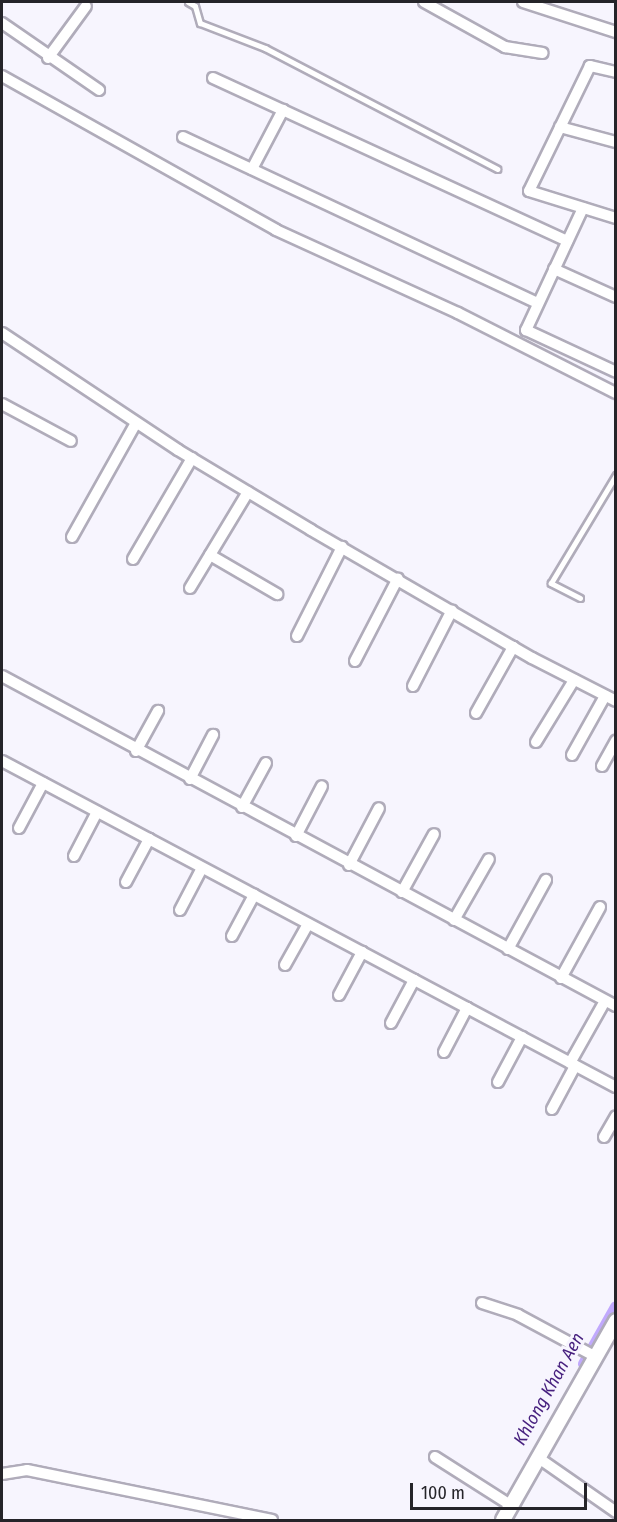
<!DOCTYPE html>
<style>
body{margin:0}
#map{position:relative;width:617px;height:1522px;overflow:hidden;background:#f7f5fe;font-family:"Fira Sans Condensed",sans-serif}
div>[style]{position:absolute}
.canal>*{height:12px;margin:-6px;padding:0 6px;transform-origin:6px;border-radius:6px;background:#c1a9fd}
.roads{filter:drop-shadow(2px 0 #b0acba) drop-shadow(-2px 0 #b0acba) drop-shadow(0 2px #b0acba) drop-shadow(0 -2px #b0acba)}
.service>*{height:5px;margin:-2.5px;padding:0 2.5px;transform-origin:2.5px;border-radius:2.5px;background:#fff}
.minor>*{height:10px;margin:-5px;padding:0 5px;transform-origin:5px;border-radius:5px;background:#fff}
.tertiary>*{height:14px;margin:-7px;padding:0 7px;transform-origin:7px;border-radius:7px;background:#fff}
span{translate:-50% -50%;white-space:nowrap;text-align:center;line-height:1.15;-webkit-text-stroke:6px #f7f5fe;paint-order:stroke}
.water-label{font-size:18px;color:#461f7e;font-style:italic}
.frame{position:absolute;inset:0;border:3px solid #252429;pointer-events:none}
.scale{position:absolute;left:410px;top:1483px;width:177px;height:27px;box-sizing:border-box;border:3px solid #252429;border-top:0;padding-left:8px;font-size:18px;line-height:21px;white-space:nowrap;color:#252429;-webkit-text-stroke:4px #f7f5fe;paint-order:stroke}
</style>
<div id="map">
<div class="canal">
<div style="left:584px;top:1364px;width:65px;rotate:-60.7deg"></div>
</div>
<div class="roads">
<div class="service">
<div style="left:188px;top:2px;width:8px;rotate:30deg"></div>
<div style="left:195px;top:6px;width:18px;rotate:74deg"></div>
<div style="left:200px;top:23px;width:70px;rotate:21deg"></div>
<div style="left:265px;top:48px;width:262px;rotate:27.5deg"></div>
<div style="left:580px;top:598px;width:33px;rotate:-153deg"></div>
<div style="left:551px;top:583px;width:126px;rotate:-59deg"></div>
</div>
<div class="minor">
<div style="left:424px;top:2px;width:93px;rotate:29.1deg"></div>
<div style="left:505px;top:47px;width:38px;rotate:9deg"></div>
<div style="left:523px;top:2px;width:98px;rotate:17.9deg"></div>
<div style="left:2px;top:23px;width:118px;rotate:34.6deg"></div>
<div style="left:48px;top:58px;width:64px;rotate:-53.8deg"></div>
<div style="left:616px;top:72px;width:27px;rotate:-167deg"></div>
<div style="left:590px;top:66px;width:139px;rotate:116deg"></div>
<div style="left:529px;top:191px;width:91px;rotate:17.2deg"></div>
<div style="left:2px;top:76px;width:314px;rotate:29.3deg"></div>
<div style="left:276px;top:230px;width:200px;rotate:24.5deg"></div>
<div style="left:458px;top:313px;width:177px;rotate:26.9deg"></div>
<div style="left:213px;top:78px;width:390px;rotate:24.7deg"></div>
<div style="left:560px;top:127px;width:58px;rotate:15deg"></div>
<div style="left:183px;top:137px;width:392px;rotate:25.1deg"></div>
<div style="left:252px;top:169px;width:67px;rotate:-62.3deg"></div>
<div style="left:583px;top:208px;width:135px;rotate:115deg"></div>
<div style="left:526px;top:330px;width:99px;rotate:25deg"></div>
<div style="left:554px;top:269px;width:68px;rotate:24.3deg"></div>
<div style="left:2px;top:333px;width:211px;rotate:33.6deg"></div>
<div style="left:178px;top:450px;width:155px;rotate:31deg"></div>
<div style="left:311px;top:530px;width:255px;rotate:30.1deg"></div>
<div style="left:532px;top:658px;width:94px;rotate:27.1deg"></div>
<div style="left:2px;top:404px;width:78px;rotate:28.2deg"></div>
<div style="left:72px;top:537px;width:131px;rotate:-60.7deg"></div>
<div style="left:210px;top:555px;width:78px;rotate:30.2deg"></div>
<div style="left:133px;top:559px;width:117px;rotate:-59.7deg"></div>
<div style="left:190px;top:588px;width:112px;rotate:-58.9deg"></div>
<div style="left:297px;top:636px;width:100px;rotate:-63.2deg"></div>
<div style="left:355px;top:661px;width:93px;rotate:-62.6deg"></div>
<div style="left:2px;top:676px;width:697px;rotate:28.26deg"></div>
<div style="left:413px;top:686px;width:85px;rotate:-62.8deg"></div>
<div style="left:476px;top:713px;width:76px;rotate:-60.7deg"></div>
<div style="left:536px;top:742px;width:73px;rotate:-58.5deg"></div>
<div style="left:136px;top:751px;width:46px;rotate:-61.2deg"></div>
<div style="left:572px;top:755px;width:68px;rotate:-60.8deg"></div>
<div style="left:2px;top:761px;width:695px;rotate:27.97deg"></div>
<div style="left:602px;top:766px;width:29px;rotate:-61deg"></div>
<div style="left:190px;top:779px;width:50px;rotate:-62.4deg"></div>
<div style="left:242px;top:807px;width:50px;rotate:-61.4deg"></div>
<div style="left:19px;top:828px;width:51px;rotate:-61.9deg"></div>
<div style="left:296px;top:836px;width:56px;rotate:-62.5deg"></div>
<div style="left:74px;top:856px;width:50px;rotate:-62.4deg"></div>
<div style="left:349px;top:865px;width:64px;rotate:-62.2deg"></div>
<div style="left:126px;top:882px;width:49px;rotate:-61.9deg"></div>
<div style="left:402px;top:892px;width:66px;rotate:-61.1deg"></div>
<div style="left:180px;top:910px;width:47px;rotate:-62.4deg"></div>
<div style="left:454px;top:920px;width:70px;rotate:-60.2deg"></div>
<div style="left:232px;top:936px;width:47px;rotate:-61.8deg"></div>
<div style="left:508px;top:949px;width:79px;rotate:-61.2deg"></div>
<div style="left:285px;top:965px;width:47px;rotate:-60.7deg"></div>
<div style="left:561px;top:978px;width:81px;rotate:-61.2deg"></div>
<div style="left:339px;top:995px;width:49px;rotate:-61.9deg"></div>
<div style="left:391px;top:1023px;width:49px;rotate:-61.9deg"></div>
<div style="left:444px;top:1052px;width:50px;rotate:-62.4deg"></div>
<div style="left:570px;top:1063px;width:71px;rotate:-60.6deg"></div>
<div style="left:498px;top:1082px;width:51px;rotate:-61.9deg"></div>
<div style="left:552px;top:1109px;width:49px;rotate:-61.9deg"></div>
<div style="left:604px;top:1137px;width:24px;rotate:-60deg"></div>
<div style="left:482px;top:1303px;width:38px;rotate:18deg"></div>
<div style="left:518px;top:1315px;width:89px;rotate:28.3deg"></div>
<div style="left:435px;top:1457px;width:91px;rotate:32.5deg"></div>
<div style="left:540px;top:1459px;width:93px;rotate:34.9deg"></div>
<div style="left:2px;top:1474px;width:25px;rotate:-9deg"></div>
<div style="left:27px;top:1470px;width:250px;rotate:11.5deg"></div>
</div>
<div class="tertiary">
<div style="left:503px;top:1520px;width:229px;rotate:-60.4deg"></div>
</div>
</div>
<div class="water-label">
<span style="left:549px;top:1389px;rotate:-61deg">Khlong Khan Aen</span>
</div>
<div class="frame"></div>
<div class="scale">100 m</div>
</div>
